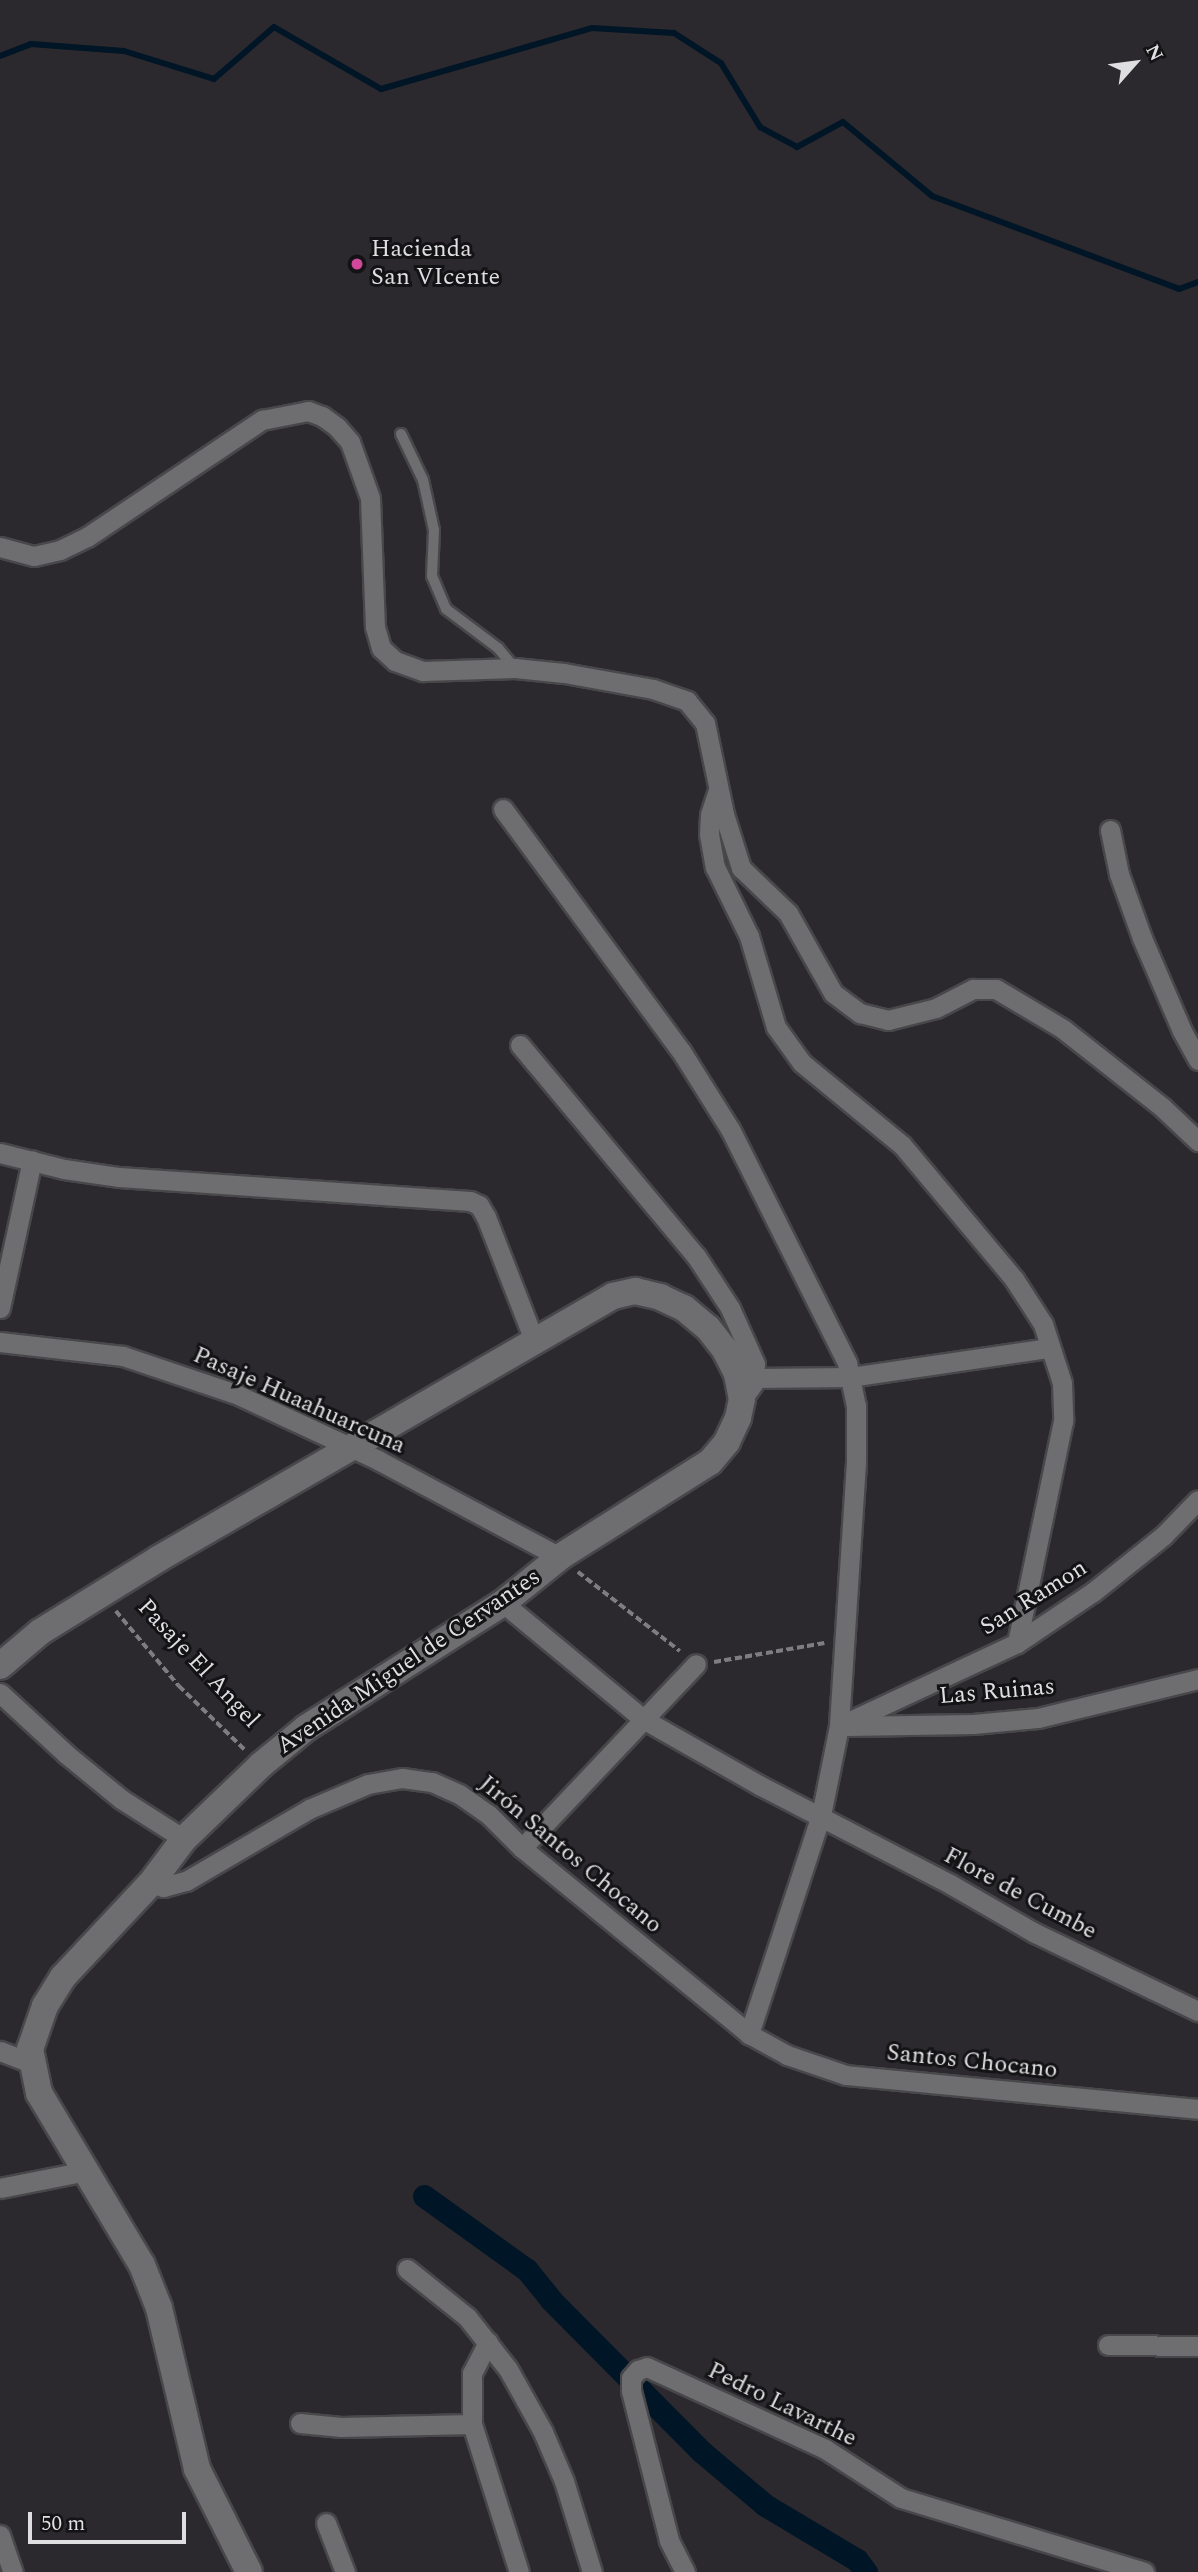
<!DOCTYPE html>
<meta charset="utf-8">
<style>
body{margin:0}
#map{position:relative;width:1198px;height:2572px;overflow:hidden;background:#2b292d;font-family:Spectral,serif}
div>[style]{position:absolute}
.stream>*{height:6px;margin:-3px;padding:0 3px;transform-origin:3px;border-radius:3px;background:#001526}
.canal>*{height:23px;margin:-11.5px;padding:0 11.5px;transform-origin:11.5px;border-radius:11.5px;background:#001526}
.path>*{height:3.5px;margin-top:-1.75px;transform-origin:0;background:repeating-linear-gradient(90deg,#7f7d80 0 7px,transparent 0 10.5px)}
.roads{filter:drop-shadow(2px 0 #48474a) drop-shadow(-2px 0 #48474a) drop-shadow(0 2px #48474a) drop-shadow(0 -2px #48474a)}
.lane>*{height:10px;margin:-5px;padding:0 5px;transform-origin:5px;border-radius:5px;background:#6e6d70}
.street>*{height:19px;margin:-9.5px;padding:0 9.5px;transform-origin:9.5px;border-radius:9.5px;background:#6e6d70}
.secondary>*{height:26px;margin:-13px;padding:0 13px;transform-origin:13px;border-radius:13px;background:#6e6d70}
.dots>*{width:19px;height:19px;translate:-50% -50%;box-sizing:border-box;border:4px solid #131214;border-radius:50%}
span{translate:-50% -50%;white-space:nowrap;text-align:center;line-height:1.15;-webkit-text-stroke:6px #131214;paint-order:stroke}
.poi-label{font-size:24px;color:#dfdee0}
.left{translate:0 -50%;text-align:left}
.street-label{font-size:24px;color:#dfdee0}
.north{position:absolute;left:1100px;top:28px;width:70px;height:70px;-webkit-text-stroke:5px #131214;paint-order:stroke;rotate:62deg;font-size:19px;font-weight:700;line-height:28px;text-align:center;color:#dfdee0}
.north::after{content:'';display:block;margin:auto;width:24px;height:32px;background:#dfdee0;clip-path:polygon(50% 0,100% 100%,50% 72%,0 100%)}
.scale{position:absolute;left:28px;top:2512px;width:158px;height:32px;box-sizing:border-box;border:4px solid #dfdee0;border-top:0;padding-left:9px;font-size:21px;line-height:24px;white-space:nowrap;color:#dfdee0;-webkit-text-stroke:5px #131214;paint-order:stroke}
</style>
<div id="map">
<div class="stream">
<div style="left:0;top:56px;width:33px;rotate:-21deg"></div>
<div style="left:31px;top:44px;width:93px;rotate:4.3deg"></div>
<div style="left:124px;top:51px;width:94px;rotate:17.3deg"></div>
<div style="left:214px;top:79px;width:79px;rotate:-40.9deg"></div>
<div style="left:274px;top:27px;width:124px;rotate:30.1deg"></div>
<div style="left:381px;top:89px;width:220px;rotate:-16.1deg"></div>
<div style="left:592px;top:28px;width:82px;rotate:3.5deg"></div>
<div style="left:674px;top:33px;width:56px;rotate:32.6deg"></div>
<div style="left:721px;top:63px;width:75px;rotate:58.6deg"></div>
<div style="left:760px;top:127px;width:42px;rotate:28.4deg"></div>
<div style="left:797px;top:147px;width:52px;rotate:-28.5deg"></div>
<div style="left:843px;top:122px;width:116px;rotate:39.7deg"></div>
<div style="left:932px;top:196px;width:264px;rotate:20.6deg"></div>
<div style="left:1179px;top:289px;width:20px;rotate:-20deg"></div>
</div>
<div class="canal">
<div style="left:424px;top:2196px;width:127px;rotate:35.7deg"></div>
<div style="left:527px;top:2270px;width:38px;rotate:51deg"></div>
<div style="left:551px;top:2300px;width:214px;rotate:45.2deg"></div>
<div style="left:702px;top:2452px;width:82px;rotate:40.1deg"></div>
<div style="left:765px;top:2505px;width:107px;rotate:30.9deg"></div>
<div style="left:857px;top:2560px;width:15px;rotate:53deg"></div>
</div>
<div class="path">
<div style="left:578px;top:1572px;width:129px;rotate:37.8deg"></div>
<div style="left:116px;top:1611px;width:98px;rotate:50deg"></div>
<div style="left:179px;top:1686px;width:91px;rotate:44.1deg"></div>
<div style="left:714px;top:1662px;width:112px;rotate:-9.8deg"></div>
</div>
<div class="roads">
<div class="lane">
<div style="left:401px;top:434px;width:51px;rotate:64.4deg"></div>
<div style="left:423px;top:480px;width:51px;rotate:77.6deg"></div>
<div style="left:434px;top:530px;width:46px;rotate:92.5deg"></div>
<div style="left:432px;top:576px;width:36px;rotate:67deg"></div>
<div style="left:446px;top:609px;width:65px;rotate:36.9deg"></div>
<div style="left:498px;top:648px;width:26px;rotate:50deg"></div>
</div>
<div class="street">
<div style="left:0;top:547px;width:35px;rotate:15deg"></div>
<div style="left:34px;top:556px;width:27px;rotate:-13deg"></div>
<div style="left:60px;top:550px;width:30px;rotate:-26deg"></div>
<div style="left:87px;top:537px;width:211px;rotate:-33.8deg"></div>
<div style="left:262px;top:420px;width:47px;rotate:-11.1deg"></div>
<div style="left:308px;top:411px;width:15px;rotate:20deg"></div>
<div style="left:322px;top:416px;width:19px;rotate:36deg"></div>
<div style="left:337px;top:427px;width:20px;rotate:49deg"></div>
<div style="left:350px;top:442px;width:59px;rotate:70.3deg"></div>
<div style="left:370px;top:498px;width:129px;rotate:87.8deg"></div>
<div style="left:375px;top:627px;width:22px;rotate:74deg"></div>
<div style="left:381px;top:648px;width:19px;rotate:43deg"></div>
<div style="left:395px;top:661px;width:30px;rotate:20deg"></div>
<div style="left:423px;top:671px;width:92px;rotate:-1.9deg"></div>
<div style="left:515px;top:668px;width:49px;rotate:5.8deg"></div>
<div style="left:564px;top:673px;width:90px;rotate:10.2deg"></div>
<div style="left:653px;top:689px;width:36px;rotate:19deg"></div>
<div style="left:687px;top:701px;width:28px;rotate:51deg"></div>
<div style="left:705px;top:723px;width:93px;rotate:78.2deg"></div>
<div style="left:724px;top:814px;width:57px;rotate:72.5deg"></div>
<div style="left:741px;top:868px;width:65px;rotate:43.8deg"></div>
<div style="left:788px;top:913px;width:92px;rotate:60.6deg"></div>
<div style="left:833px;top:993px;width:34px;rotate:37deg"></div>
<div style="left:860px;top:1013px;width:29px;rotate:14deg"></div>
<div style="left:888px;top:1020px;width:49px;rotate:-14deg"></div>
<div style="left:936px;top:1008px;width:42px;rotate:-27.2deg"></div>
<div style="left:973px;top:989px;width:23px"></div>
<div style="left:996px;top:989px;width:78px;rotate:30.8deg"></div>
<div style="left:1063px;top:1029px;width:126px;rotate:38.2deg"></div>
<div style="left:1162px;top:1107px;width:50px;rotate:43.4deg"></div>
<div style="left:718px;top:790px;width:26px;rotate:108deg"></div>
<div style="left:710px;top:815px;width:19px;rotate:93deg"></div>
<div style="left:709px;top:834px;width:34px;rotate:80deg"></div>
<div style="left:715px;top:867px;width:77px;rotate:63.8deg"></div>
<div style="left:749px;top:936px;width:95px;rotate:73.5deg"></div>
<div style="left:776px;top:1027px;width:44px;rotate:54.2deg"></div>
<div style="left:802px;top:1063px;width:129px;rotate:39.4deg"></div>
<div style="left:902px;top:1145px;width:175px;rotate:50.1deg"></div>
<div style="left:1014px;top:1279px;width:54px;rotate:57.2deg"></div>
<div style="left:1043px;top:1324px;width:62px;rotate:72.1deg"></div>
<div style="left:1062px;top:1383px;width:38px;rotate:88deg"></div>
<div style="left:1063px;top:1421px;width:227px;rotate:101.7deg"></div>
<div style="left:503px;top:809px;width:300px;rotate:53.7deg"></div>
<div style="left:681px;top:1051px;width:92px;rotate:57.9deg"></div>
<div style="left:730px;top:1129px;width:262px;rotate:63.4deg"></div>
<div style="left:847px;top:1363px;width:44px;rotate:78.2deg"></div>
<div style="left:856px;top:1406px;width:56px;rotate:90deg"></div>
<div style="left:856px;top:1462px;width:265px;rotate:93.7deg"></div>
<div style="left:839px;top:1726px;width:91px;rotate:101.4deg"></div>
<div style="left:821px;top:1815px;width:231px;rotate:108.2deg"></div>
<div style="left:1110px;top:830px;width:45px;rotate:78.4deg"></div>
<div style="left:1119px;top:874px;width:68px;rotate:70.2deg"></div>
<div style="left:1142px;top:938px;width:101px;rotate:66.7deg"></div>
<div style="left:1182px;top:1031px;width:33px;rotate:61deg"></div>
<div style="left:520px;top:1045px;width:275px;rotate:50.2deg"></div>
<div style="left:696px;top:1256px;width:62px;rotate:56.8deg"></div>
<div style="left:730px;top:1308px;width:61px;rotate:65.9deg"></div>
<div style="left:755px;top:1364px;width:20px;rotate:96deg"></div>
<div style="left:753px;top:1384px;width:19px;rotate:126deg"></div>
<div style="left:0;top:1153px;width:66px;rotate:14deg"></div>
<div style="left:64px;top:1169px;width:56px;rotate:8.3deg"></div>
<div style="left:119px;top:1177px;width:352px;rotate:3.9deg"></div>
<div style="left:470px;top:1201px;width:10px;rotate:24deg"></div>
<div style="left:479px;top:1205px;width:14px;rotate:60deg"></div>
<div style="left:486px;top:1217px;width:132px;rotate:68.7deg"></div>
<div style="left:0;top:1308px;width:151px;rotate:-77.8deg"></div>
<div style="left:0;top:1342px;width:124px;rotate:6.5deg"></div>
<div style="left:123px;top:1356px;width:119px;rotate:18.6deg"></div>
<div style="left:236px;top:1394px;width:157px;rotate:24.9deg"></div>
<div style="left:378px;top:1460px;width:206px;rotate:28.1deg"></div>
<div style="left:755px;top:1378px;width:95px;rotate:-0.6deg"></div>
<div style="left:850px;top:1377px;width:202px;rotate:-8.3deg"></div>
<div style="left:503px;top:1603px;width:182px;rotate:39.6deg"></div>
<div style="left:643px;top:1719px;width:136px;rotate:29.6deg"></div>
<div style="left:761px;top:1786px;width:213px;rotate:27.4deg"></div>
<div style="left:950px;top:1884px;width:98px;rotate:30deg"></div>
<div style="left:1035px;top:1933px;width:181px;rotate:25.6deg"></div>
<div style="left:0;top:1693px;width:90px;rotate:42.7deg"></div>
<div style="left:66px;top:1754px;width:71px;rotate:39.3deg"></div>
<div style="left:121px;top:1799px;width:75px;rotate:32.4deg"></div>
<div style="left:839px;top:1726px;width:196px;rotate:-25deg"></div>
<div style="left:1017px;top:1643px;width:92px;rotate:-33.9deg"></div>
<div style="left:1093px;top:1592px;width:90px;rotate:-38.7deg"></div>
<div style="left:1163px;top:1536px;width:50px;rotate:-45.8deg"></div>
<div style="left:847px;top:1726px;width:126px;rotate:-0.9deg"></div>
<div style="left:973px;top:1724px;width:65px;rotate:-5.3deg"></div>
<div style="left:1038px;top:1718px;width:165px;rotate:-13.7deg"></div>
<div style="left:522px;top:1848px;width:253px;rotate:-46.6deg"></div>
<div style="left:151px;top:1883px;width:13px;rotate:18deg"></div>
<div style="left:163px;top:1887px;width:24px;rotate:-15deg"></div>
<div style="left:186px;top:1881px;width:143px;rotate:-30.3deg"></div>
<div style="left:309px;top:1809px;width:64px;rotate:-23deg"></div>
<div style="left:368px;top:1784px;width:35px;rotate:-10deg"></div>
<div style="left:402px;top:1778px;width:30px;rotate:8deg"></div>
<div style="left:432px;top:1782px;width:30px;rotate:24deg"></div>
<div style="left:459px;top:1794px;width:35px;rotate:35deg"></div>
<div style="left:488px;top:1814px;width:48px;rotate:45deg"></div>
<div style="left:522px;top:1848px;width:293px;rotate:39.3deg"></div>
<div style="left:749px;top:2034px;width:43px;rotate:28.9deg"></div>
<div style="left:787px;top:2055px;width:62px;rotate:18.7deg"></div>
<div style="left:846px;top:2075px;width:354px;rotate:5.5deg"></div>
<div style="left:0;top:2051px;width:34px;rotate:21deg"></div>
<div style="left:0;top:2188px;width:88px;rotate:-11.2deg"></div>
<div style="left:407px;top:2269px;width:77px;rotate:38.7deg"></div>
<div style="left:467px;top:2317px;width:66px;rotate:51.7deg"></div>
<div style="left:508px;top:2369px;width:72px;rotate:60.9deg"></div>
<div style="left:543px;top:2432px;width:53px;rotate:66.8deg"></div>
<div style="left:564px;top:2481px;width:95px;rotate:72.9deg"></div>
<div style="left:488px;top:2342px;width:35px;rotate:117deg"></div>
<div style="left:472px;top:2373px;width:51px;rotate:90deg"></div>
<div style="left:472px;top:2424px;width:155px;rotate:72.4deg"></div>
<div style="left:1108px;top:2345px;width:90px;rotate:0.6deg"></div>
<div style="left:300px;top:2423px;width:41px;rotate:5.6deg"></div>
<div style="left:341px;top:2427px;width:131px;rotate:-1.3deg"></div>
<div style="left:326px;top:2523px;width:53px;rotate:68.8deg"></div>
<div style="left:0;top:2535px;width:39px;rotate:71deg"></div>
<div style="left:685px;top:2572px;width:36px;rotate:-117deg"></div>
<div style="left:669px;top:2540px;width:154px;rotate:-104.3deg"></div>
<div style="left:631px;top:2391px;width:13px;rotate:-90deg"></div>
<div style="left:631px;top:2378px;width:11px;rotate:-49deg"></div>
<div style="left:638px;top:2370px;width:9px;rotate:-18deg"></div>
<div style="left:647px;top:2367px;width:196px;rotate:24.7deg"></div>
<div style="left:825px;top:2449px;width:90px;rotate:32.8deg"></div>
<div style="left:901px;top:2498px;width:254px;rotate:16.9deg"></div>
</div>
<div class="secondary">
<div style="left:0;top:1666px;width:52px;rotate:-40.4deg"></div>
<div style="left:40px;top:1632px;width:139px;rotate:-31.7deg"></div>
<div style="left:158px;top:1559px;width:526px;rotate:-30.03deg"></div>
<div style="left:613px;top:1296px;width:23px;rotate:-13deg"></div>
<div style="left:635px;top:1291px;width:26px;rotate:13deg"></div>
<div style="left:660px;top:1297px;width:26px;rotate:25deg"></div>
<div style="left:684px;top:1308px;width:31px;rotate:40deg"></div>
<div style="left:708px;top:1328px;width:28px;rotate:52deg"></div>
<div style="left:725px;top:1350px;width:27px;rotate:63deg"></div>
<div style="left:737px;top:1374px;width:25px;rotate:79deg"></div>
<div style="left:742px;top:1399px;width:19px;rotate:102deg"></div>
<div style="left:738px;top:1418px;width:26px;rotate:115deg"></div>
<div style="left:727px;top:1442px;width:26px;rotate:130deg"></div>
<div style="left:710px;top:1462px;width:178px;rotate:147.7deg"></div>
<div style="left:560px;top:1557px;width:73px;rotate:141.1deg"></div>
<div style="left:503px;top:1603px;width:233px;rotate:147.6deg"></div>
<div style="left:306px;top:1728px;width:58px;rotate:140.6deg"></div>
<div style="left:261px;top:1765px;width:107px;rotate:136.1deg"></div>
<div style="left:184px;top:1839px;width:55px;rotate:126.9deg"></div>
<div style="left:151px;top:1883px;width:129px;rotate:133.1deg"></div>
<div style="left:63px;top:1977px;width:34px;rotate:122deg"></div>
<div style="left:45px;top:2006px;width:46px;rotate:109.2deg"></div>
<div style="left:30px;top:2049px;width:45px;rotate:78.4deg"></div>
<div style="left:39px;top:2093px;width:200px;rotate:59.1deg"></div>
<div style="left:142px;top:2265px;width:46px;rotate:68.4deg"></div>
<div style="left:159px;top:2308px;width:165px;rotate:76.7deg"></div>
<div style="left:197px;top:2469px;width:115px;rotate:63.2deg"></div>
</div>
</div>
<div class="dots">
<div style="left:357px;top:264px;background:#d1479c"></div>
</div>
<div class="poi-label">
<span class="left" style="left:371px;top:264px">Hacienda<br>San VIcente</span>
</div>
<div class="street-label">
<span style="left:299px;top:1401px;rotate:24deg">Pasaje Huaahuarcuna</span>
<span style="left:1034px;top:1598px;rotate:-32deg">San Ramon</span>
<span style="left:409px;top:1662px;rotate:-34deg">Avenida Miguel de Cervantes</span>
<span style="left:198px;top:1664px;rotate:47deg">Pasaje El Angel</span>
<span style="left:997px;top:1692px;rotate:-5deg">Las Ruinas</span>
<span style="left:570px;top:1855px;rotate:40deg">Jirón Santos Chocano</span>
<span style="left:1020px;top:1894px;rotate:28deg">Flore de Cumbe</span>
<span style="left:972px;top:2062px;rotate:6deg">Santos Chocano</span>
<span style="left:782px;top:2405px;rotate:26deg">Pedro Lavarthe</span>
</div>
<div class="north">N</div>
<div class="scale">50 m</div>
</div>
